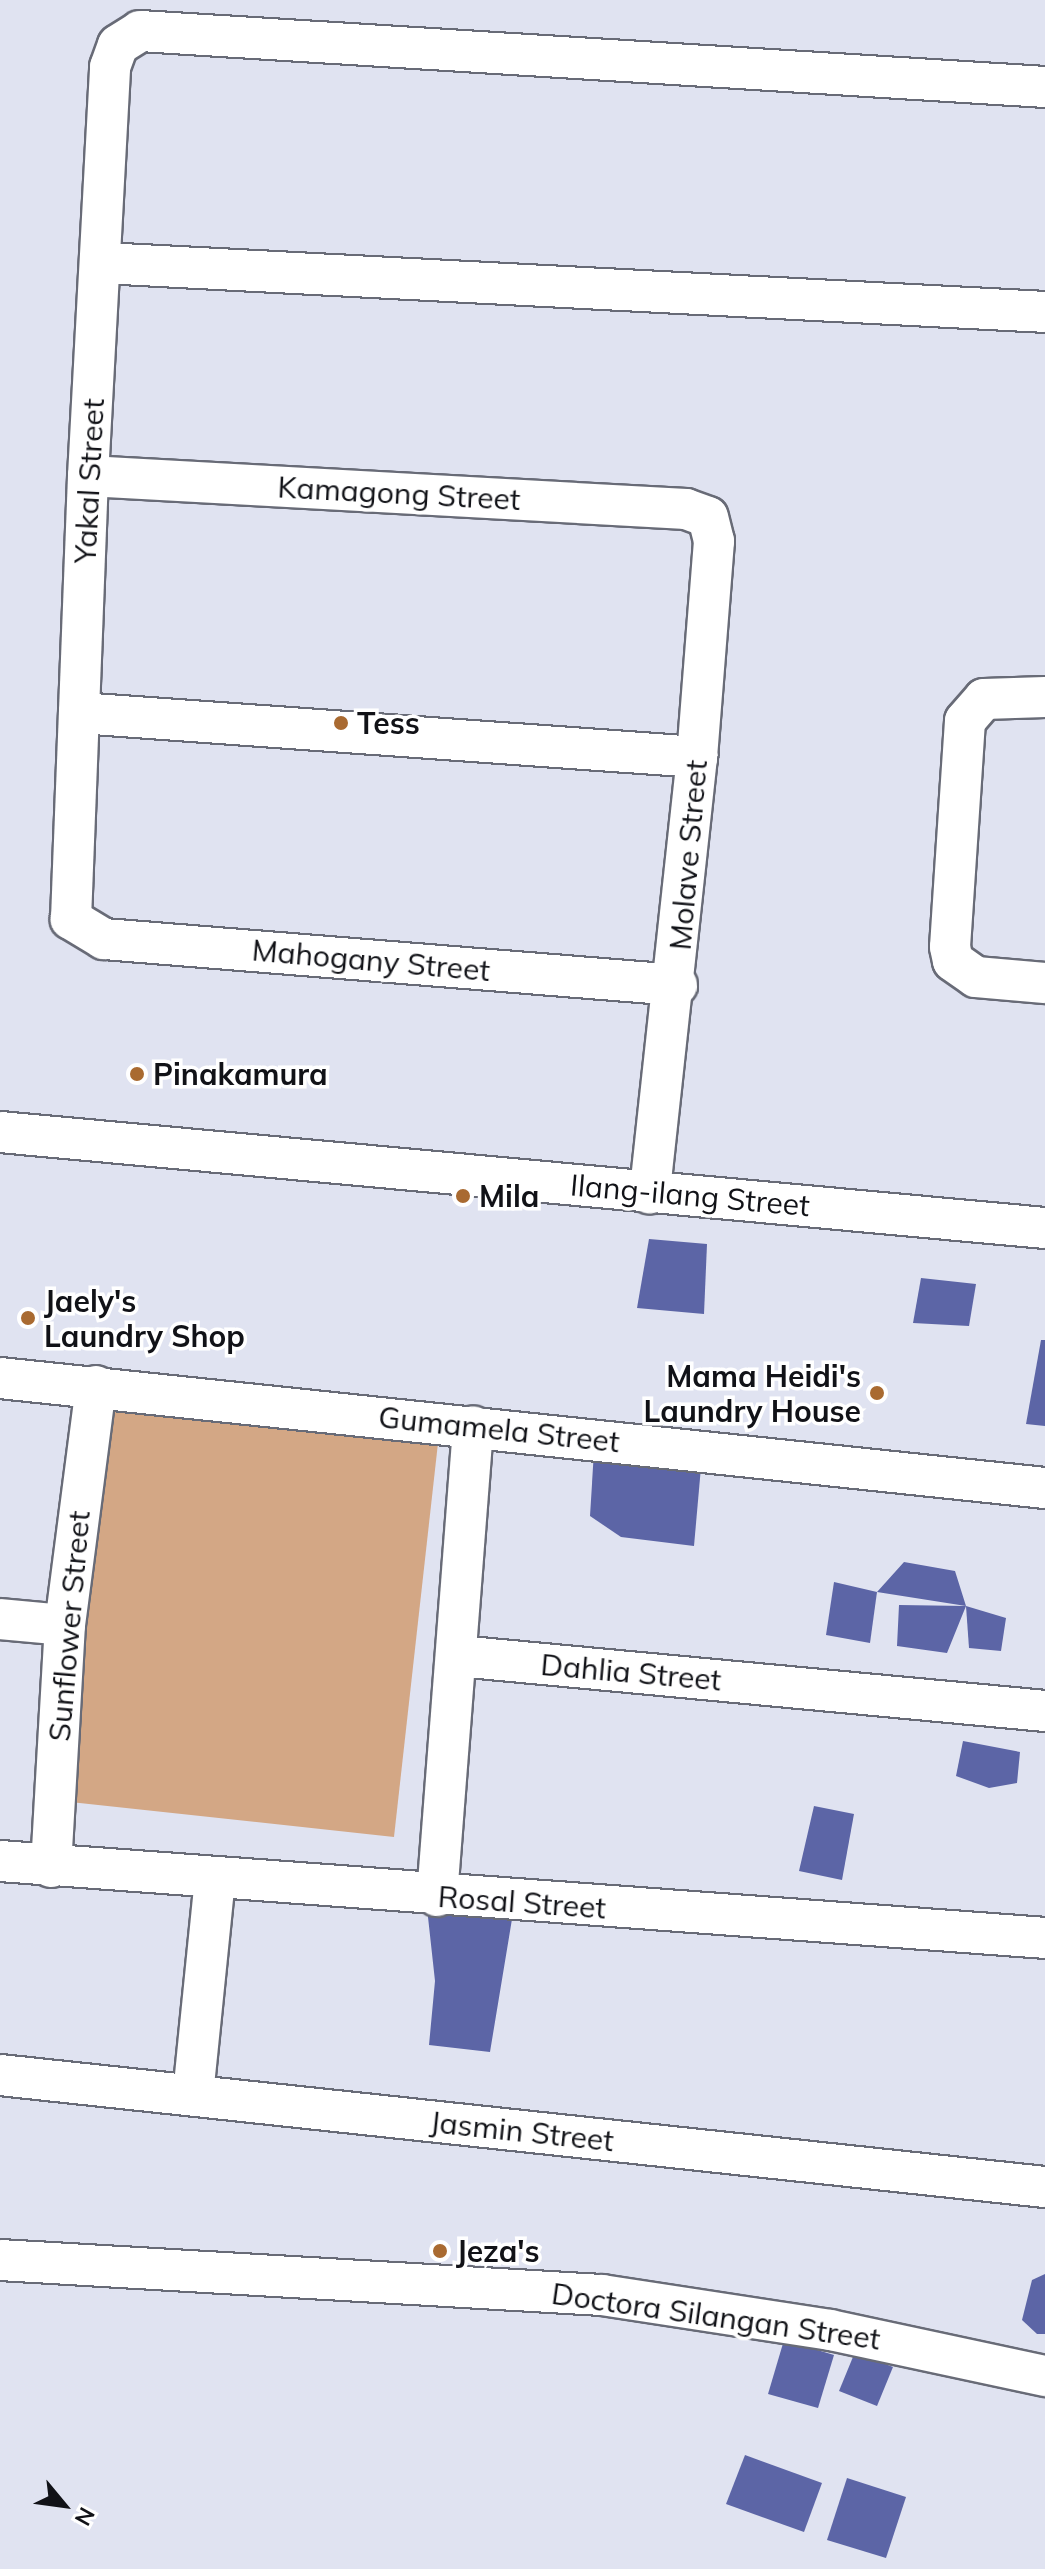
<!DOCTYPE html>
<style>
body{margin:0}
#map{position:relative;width:1045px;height:2569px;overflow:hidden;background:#e0e3f1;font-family:Mulish,sans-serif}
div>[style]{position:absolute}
.green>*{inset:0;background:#d3a785}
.building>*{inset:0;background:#5c65a6}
.roads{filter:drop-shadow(2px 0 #686b77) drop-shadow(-2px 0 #686b77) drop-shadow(0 2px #686b77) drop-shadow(0 -2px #686b77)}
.street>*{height:40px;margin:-20px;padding:0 20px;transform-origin:20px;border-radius:20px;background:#fff}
.dots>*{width:22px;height:22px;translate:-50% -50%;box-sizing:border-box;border:4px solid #fff;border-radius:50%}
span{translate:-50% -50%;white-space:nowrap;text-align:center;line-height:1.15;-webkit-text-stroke:7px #fff;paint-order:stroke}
.street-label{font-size:30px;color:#111217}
.poi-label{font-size:30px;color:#111217;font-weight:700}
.left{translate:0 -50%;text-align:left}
.right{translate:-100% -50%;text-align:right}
.north{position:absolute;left:24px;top:2465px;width:80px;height:80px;-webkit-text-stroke:6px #fff;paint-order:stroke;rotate:119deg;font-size:22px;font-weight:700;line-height:32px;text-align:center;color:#111217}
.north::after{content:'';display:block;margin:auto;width:28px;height:36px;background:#111217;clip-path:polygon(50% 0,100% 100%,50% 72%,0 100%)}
</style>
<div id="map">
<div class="green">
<div style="clip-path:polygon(106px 1406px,438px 1443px,394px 1837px,61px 1801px)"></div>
</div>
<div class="building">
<div style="clip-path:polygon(649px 1239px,707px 1244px,704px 1314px,637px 1308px)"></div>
<div style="clip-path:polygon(921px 1278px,976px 1284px,969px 1326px,913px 1323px)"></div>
<div style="clip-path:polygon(1041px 1340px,1045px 1340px,1045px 1426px,1026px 1424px)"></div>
<div style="clip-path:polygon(594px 1451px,701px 1467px,694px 1546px,621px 1537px,590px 1516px)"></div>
<div style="clip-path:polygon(904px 1562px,955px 1571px,966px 1606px,947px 1653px,897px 1646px,899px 1605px,966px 1606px,877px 1592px)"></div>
<div style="clip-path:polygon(834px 1582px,877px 1592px,870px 1643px,826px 1635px)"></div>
<div style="clip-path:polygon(966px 1606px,1006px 1618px,1001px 1651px,969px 1648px)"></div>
<div style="clip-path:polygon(963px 1741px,1020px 1752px,1017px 1783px,989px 1788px,956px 1776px)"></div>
<div style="clip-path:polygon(814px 1806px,854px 1814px,842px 1880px,799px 1871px)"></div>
<div style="clip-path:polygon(427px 1908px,513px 1913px,490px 2052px,429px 2045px,435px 1981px)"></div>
<div style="clip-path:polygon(1045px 2274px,1045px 2334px,1037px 2334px,1022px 2320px,1032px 2280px)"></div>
<div style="clip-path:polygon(784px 2340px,834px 2355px,818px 2408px,768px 2394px)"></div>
<div style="clip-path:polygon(855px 2352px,893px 2367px,877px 2406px,839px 2391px)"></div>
<div style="clip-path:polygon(745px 2455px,822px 2483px,804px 2532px,726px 2504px)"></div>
<div style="clip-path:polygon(847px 2478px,906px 2497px,886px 2558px,827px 2540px)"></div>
</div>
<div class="roads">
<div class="street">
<div style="left:102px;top:263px;width:944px;rotate:2.97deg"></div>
<div style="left:88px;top:476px;width:599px;rotate:3.16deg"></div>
<div style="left:686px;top:509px;width:23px;rotate:20deg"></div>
<div style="left:708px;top:517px;width:25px;rotate:76deg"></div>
<div style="left:714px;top:541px;width:217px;rotate:94.5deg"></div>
<div style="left:697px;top:757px;width:439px;rotate:96.2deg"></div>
<div style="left:1045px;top:697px;width:61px;rotate:178.1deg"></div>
<div style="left:984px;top:699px;width:29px;rotate:131deg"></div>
<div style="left:965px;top:721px;width:226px;rotate:93.8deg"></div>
<div style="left:950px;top:947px;width:14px;rotate:78deg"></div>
<div style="left:953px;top:961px;width:28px;rotate:35deg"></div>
<div style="left:976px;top:977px;width:69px;rotate:5deg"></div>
<div style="left:79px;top:713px;width:620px;rotate:4.07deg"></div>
<div style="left:677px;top:985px;width:575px;rotate:-175.41deg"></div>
<div style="left:104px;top:939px;width:39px;rotate:-149deg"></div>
<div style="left:71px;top:919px;width:443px;rotate:-87.8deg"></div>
<div style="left:88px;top:476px;width:410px;rotate:-86.9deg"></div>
<div style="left:110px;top:67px;width:23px;rotate:-70deg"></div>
<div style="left:118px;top:45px;width:26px;rotate:-32deg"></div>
<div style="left:140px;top:31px;width:907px;rotate:3.54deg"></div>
<div style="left:0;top:1132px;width:1049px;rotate:5.25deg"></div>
<div style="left:0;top:1378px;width:1051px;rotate:6.01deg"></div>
<div style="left:0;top:1619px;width:65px;rotate:5.3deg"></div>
<div style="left:458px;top:1656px;width:590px;rotate:5.35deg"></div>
<div style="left:0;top:1861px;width:1048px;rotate:4.21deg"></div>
<div style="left:51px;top:1867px;width:242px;rotate:-86.7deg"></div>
<div style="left:65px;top:1625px;width:241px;rotate:-82.6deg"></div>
<div style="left:437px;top:1896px;width:471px;rotate:-85.6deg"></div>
<div style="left:0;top:2075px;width:1051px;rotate:6.12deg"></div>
<div style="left:193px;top:2095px;width:217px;rotate:-84.2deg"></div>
<div style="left:0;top:2260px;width:603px;rotate:3.33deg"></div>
<div style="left:602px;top:2295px;width:231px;rotate:8.7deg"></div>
<div style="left:830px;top:2330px;width:220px;rotate:12.1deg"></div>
</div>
</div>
<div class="dots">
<div style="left:341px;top:723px;background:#a96a31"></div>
<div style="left:137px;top:1074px;background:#a96a31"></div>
<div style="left:463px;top:1196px;background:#a96a31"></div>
<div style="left:28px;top:1318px;background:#a96a31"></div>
<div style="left:877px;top:1393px;background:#a96a31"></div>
<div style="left:440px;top:2251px;background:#a96a31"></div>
</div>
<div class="street-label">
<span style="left:89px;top:481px;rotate:-87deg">Yakal Street</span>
<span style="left:399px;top:493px;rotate:3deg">Kamagong Street</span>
<span style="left:688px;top:855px;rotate:-85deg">Molave Street</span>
<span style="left:371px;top:960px;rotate:5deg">Mahogany Street</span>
<span style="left:690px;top:1195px;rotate:5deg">Ilang-ilang Street</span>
<span style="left:499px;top:1429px;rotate:6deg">Gumamela Street</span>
<span style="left:69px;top:1626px;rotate:-85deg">Sunflower Street</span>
<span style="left:631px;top:1672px;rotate:5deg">Dahlia Street</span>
<span style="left:522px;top:1902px;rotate:4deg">Rosal Street</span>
<span style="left:522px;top:2131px;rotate:6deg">Jasmin Street</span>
<span style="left:716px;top:2316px;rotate:8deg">Doctora Silangan Street</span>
</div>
<div class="poi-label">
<span class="left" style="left:357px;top:723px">Tess</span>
<span class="left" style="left:153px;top:1074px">Pinakamura</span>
<span class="left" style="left:479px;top:1196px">Mila</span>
<span class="left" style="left:44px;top:1318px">Jaely's<br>Laundry Shop</span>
<span class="right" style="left:861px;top:1393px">Mama Heidi's<br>Laundry House</span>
<span class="left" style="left:456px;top:2251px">Jeza's</span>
</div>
<div class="north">N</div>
</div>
